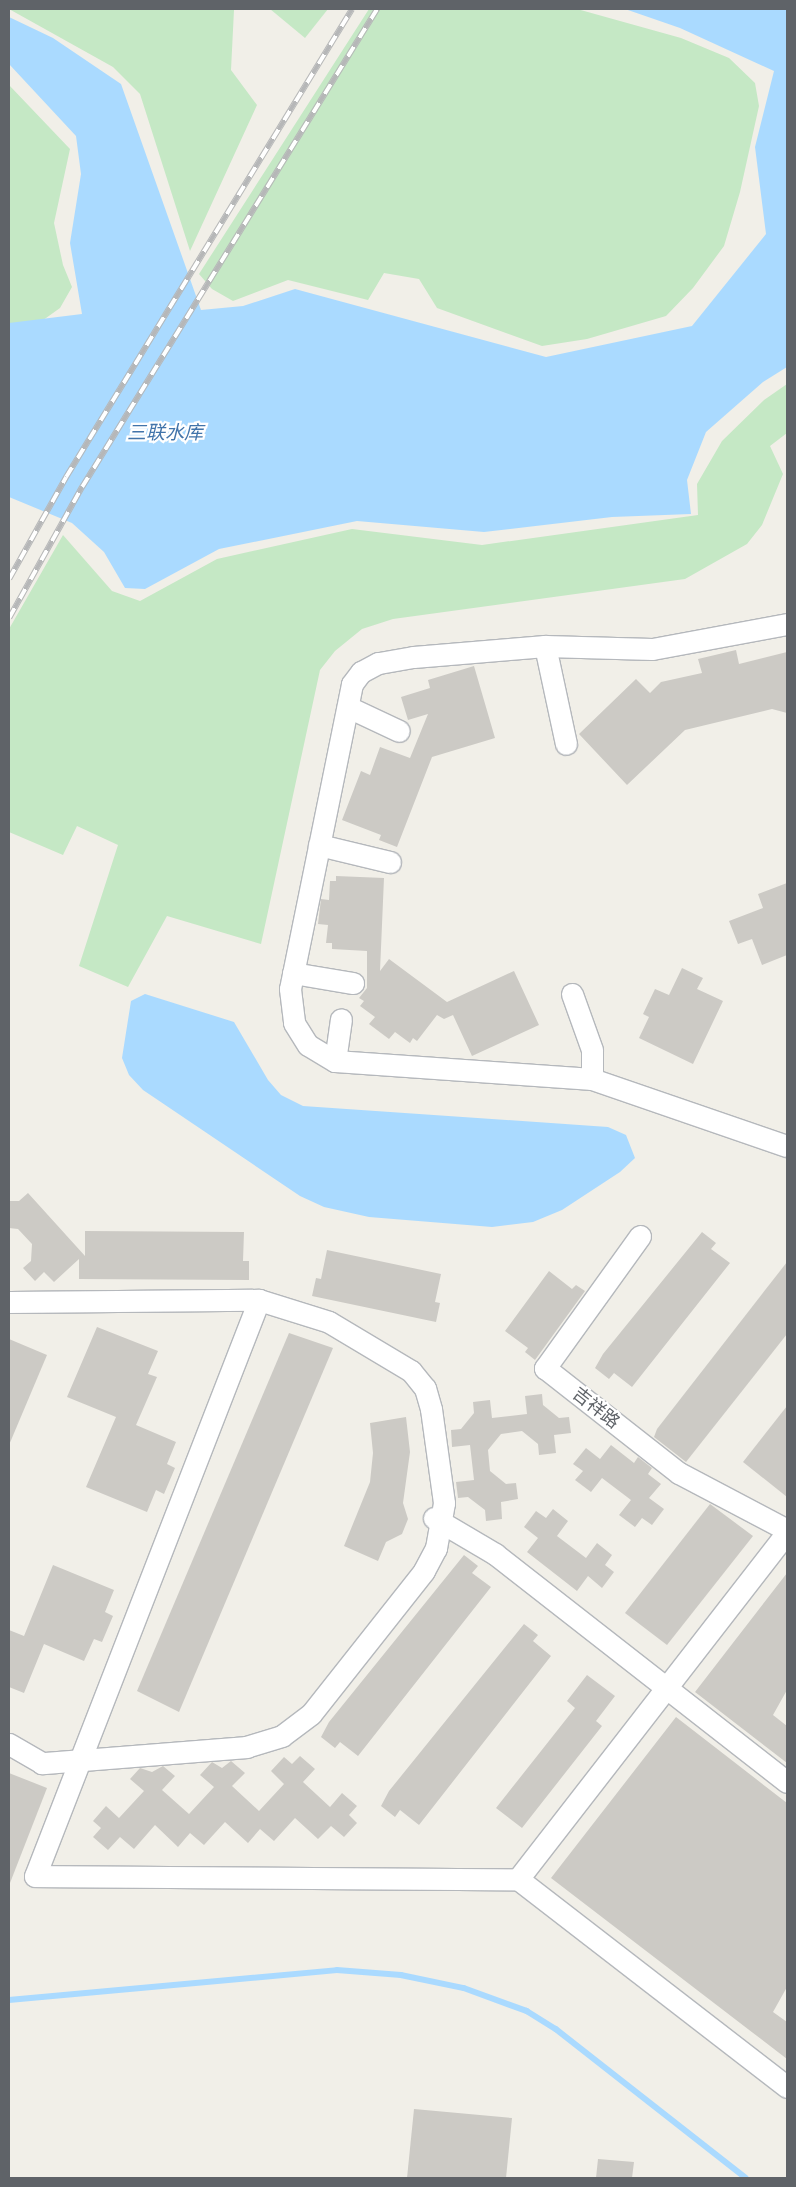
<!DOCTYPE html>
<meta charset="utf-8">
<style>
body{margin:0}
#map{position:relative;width:796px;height:2187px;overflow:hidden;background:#f1efe8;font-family:"Nunito Sans","Noto Sans SC",sans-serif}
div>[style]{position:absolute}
.green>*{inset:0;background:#c5e8c5}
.water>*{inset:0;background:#aadaff}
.stream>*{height:5.5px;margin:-2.75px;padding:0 2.75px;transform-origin:2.75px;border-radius:2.75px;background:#aadaff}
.building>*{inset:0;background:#cccac5}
.roads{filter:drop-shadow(1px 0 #b5b8bc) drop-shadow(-1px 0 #b5b8bc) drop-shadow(0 1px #b5b8bc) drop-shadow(0 -1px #b5b8bc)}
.minor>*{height:21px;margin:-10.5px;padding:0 10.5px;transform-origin:10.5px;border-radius:10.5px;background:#fff}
.rail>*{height:5.5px;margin-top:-2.75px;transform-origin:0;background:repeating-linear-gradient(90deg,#fff 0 11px,#b6b7b8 0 22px);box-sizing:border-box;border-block:1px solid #b6b7b8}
span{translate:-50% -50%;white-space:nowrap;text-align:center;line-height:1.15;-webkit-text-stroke:4.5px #fff;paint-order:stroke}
.street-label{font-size:18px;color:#5f6368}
.water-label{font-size:19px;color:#4174aa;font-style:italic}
.frame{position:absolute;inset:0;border:10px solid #5f6368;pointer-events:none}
</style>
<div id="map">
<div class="green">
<div style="clip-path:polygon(9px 9px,238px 9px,234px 10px,231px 70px,257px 105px,190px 251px,140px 94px,113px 67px)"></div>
<div style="clip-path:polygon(270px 9px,328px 9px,305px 38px)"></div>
<div style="clip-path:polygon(369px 9px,577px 9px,681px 38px,729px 58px,755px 83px,759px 106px,740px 192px,724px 246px,693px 288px,666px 316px,587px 339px,542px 346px,437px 308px,419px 279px,384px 273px,368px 300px,288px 280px,233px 301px,212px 289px,199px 274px)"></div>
<div style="clip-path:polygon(9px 85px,70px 149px,54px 223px,63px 265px,72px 287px,60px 308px,39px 323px,9px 328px)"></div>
<div style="clip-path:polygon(787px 384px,787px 433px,770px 446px,783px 474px,762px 525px,747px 544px,685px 579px,393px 619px,362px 629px,335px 651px,320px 670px,261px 944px,167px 916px,128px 987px,79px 966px,118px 845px,77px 826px,63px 855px,9px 832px,9px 629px,63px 535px,112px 591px,140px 601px,217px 559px,352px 529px,482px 545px,698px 515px,697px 484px,722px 441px,764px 400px)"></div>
</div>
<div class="water">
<div style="clip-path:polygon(625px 9px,787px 9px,787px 367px,763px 382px,706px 432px,687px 480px,691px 514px,612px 517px,484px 532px,357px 521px,219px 549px,145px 589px,125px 588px,104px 552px,72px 523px,9px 497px,9px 323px,82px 314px,70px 243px,81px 174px,76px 136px,9px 64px,9px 17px,53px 38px,121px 84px,201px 310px,243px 306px,295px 289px,546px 357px,692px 326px,766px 234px,755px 147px,774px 71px,680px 28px)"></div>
<div style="clip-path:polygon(145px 994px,234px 1022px,268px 1080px,281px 1095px,303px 1106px,608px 1127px,626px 1135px,635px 1158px,620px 1172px,562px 1210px,533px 1222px,492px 1227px,369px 1217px,324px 1207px,300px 1196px,143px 1090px,129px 1075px,122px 1058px,131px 1001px)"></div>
</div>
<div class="stream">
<div style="left:9px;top:2000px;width:329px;rotate:-5.2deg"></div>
<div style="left:337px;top:1970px;width:64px;rotate:4.5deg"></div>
<div style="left:401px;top:1975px;width:64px;rotate:11.7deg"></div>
<div style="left:464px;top:1988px;width:67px;rotate:20.1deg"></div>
<div style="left:527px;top:2011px;width:34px;rotate:32deg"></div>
<div style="left:556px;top:2029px;width:241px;rotate:38.1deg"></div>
</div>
<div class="building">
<div style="clip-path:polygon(736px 650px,739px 664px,787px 652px,787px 713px,772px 709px,685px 730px,627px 785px,579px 734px,636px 679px,650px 693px,661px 682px,702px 673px,698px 659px)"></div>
<div style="clip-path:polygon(474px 666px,495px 738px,432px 757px,397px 847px,379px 840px,381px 835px,342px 820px,361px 771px,370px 775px,380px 747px,410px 758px,428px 714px,408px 720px,401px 697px,430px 688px,428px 680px)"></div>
<div style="clip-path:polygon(336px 876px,384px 878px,380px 971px,389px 959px,447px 1002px,514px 971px,539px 1025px,472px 1056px,453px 1015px,444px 1019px,437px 1015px,417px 1041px,413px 1038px,410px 1043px,395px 1032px,389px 1039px,369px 1024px,375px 1017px,360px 1006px,364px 1001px,359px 998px,367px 988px,367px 951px,332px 949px,332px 943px,326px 943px,328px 925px,318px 924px,321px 899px,329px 900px,330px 881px,336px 881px)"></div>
<div style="clip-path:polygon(787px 883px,787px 955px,762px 965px,752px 939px,738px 944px,729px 921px,763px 908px,758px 894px)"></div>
<div style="clip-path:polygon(682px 968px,703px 978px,697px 989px,723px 1001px,693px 1064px,639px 1038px,649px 1017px,643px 1014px,655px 989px,669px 995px)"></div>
<div style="clip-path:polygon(28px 1193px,85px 1256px,85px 1231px,244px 1232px,243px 1261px,249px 1261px,249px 1280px,79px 1279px,79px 1259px,54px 1282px,44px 1272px,35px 1281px,23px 1268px,31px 1261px,32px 1244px,18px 1229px,9px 1228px,9px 1201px,19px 1201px)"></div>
<div style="clip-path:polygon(702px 1232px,716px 1243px,711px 1249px,730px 1263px,632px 1387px,614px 1373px,609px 1379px,595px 1368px,603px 1354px)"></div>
<div style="clip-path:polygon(327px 1250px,441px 1274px,435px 1302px,440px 1303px,436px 1322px,312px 1296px,316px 1278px,321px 1279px)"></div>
<div style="clip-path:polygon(787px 1262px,787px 1334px,686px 1462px,654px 1437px,657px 1429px)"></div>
<div style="clip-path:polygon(549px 1271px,572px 1289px,576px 1285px,585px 1291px,535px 1360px,525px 1352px,528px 1348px,505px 1331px)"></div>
<div style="clip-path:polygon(97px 1327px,158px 1351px,148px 1374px,157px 1377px,136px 1425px,176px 1442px,167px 1464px,175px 1468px,164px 1494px,156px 1490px,147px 1512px,86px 1487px,116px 1417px,67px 1397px)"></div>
<div style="clip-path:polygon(289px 1333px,333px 1348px,179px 1712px,137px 1691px)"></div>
<div style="clip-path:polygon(9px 1339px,47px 1355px,9px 1445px)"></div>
<div style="clip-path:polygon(542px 1394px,543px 1405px,559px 1418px,569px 1417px,571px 1433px,554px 1435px,556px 1453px,539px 1455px,538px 1444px,522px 1431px,501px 1434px,488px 1450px,490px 1471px,506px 1484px,516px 1483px,518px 1499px,501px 1502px,502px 1519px,486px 1521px,485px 1510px,468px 1497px,458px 1498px,456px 1482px,474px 1480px,470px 1445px,452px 1447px,451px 1430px,461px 1429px,474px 1413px,473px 1402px,490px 1400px,492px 1418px,527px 1414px,525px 1396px)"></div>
<div style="clip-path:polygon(787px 1406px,787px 1497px,743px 1462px)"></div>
<div style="clip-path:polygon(406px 1417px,410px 1452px,403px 1503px,408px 1519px,402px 1534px,386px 1542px,378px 1561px,344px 1546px,370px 1482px,373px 1453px,370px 1423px)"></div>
<div style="clip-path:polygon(611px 1445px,634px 1463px,638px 1457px,652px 1468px,648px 1474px,661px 1484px,649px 1498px,664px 1509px,652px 1525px,642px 1518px,635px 1527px,619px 1515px,631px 1500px,602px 1478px,591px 1492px,575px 1480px,583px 1471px,573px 1464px,586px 1448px,600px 1459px)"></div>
<div style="clip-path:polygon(710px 1504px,753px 1536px,667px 1645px,625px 1613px)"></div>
<div style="clip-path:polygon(553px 1509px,568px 1521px,557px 1536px,586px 1558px,597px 1543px,612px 1555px,605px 1565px,614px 1572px,602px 1588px,588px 1576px,577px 1591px,527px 1552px,538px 1538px,524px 1527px,536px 1511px,546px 1518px)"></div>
<div style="clip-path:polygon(464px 1555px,478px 1566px,472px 1573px,491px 1587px,358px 1756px,340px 1742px,335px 1748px,321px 1737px,329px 1722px)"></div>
<div style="clip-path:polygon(53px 1565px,114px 1590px,105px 1612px,113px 1616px,102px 1642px,94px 1639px,84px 1661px,44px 1644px,24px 1693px,9px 1687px,9px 1630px,24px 1636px)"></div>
<div style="clip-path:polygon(787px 1573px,787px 1690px,773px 1715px,787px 1726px,787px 1763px,695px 1692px)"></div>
<div style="clip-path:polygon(524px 1624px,538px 1635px,533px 1641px,551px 1656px,419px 1825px,400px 1810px,395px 1817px,381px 1806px,389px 1791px)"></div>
<div style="clip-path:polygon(587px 1675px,615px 1696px,596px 1721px,602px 1726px,522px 1828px,496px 1808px,575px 1708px,567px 1701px)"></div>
<div style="clip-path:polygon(676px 1717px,787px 1803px,787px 1987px,773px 2012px,787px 2022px,787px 2059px,551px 1878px)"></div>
<div style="clip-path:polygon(300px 1756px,315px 1769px,303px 1782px,330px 1807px,342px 1793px,357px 1806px,349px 1815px,357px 1823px,344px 1837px,331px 1826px,318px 1839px,295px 1818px,274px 1841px,260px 1829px,248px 1843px,225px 1822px,204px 1845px,190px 1833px,178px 1847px,155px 1825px,134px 1849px,120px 1837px,108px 1850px,93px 1837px,101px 1828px,93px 1821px,106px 1806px,119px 1818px,144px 1791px,130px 1779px,140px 1768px,152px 1772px,163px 1766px,175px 1776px,162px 1790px,189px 1814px,214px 1787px,200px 1775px,212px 1762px,222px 1768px,231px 1761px,245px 1773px,232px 1786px,259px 1811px,284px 1784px,271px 1771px,284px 1757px,292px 1764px)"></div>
<div style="clip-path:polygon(9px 1773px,47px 1788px,10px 1883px,9px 1883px)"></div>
<div style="clip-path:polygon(414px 2109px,512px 2118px,506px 2178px,407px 2178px)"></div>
<div style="clip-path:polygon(598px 2159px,634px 2162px,632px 2178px,596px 2178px)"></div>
</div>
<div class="roads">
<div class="minor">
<div style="left:787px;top:624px;width:137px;rotate:169.5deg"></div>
<div style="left:652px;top:649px;width:107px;rotate:-178.4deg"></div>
<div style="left:545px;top:646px;width:132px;rotate:175.2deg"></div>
<div style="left:413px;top:657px;width:36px;rotate:170deg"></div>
<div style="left:378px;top:663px;width:19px;rotate:152deg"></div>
<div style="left:361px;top:672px;width:15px;rotate:127deg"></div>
<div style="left:352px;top:684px;width:311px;rotate:101.5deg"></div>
<div style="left:290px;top:989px;width:34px;rotate:83deg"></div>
<div style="left:294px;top:1023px;width:26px;rotate:58deg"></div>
<div style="left:308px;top:1045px;width:31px;rotate:31deg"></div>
<div style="left:335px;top:1061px;width:258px;rotate:4deg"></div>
<div style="left:592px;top:1079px;width:206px;rotate:19deg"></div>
<div style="left:545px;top:646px;width:100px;rotate:77.9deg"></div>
<div style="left:348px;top:707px;width:56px;rotate:25.2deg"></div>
<div style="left:319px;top:845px;width:73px;rotate:13.5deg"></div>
<div style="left:293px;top:973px;width:61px;rotate:9.5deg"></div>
<div style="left:572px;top:994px;width:59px;rotate:70.3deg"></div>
<div style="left:592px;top:1050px;width:29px;rotate:90deg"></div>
<div style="left:335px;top:1061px;width:42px;rotate:-81.9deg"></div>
<div style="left:640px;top:1236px;width:163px;rotate:125.7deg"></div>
<div style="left:545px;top:1368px;width:170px;rotate:38.1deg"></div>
<div style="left:679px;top:1473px;width:122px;rotate:27.8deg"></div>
<div style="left:259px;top:1300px;width:618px;rotate:111.25deg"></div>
<div style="left:35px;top:1876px;width:483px;rotate:0.4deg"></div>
<div style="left:518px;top:1879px;width:340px;rotate:37.7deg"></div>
<div style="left:9px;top:1302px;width:250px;rotate:-0.5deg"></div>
<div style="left:259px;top:1300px;width:73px;rotate:17.4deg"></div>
<div style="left:329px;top:1322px;width:96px;rotate:30.9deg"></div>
<div style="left:411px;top:1371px;width:22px;rotate:51deg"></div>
<div style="left:425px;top:1388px;width:22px;rotate:74deg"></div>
<div style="left:431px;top:1409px;width:95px;rotate:82.1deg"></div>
<div style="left:444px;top:1503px;width:46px;rotate:100.1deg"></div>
<div style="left:436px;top:1548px;width:26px;rotate:118deg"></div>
<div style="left:424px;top:1571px;width:182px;rotate:128.3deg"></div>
<div style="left:311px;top:1714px;width:36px;rotate:143deg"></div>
<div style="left:282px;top:1736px;width:37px;rotate:163deg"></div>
<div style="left:247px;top:1747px;width:206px;rotate:175.5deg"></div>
<div style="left:42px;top:1763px;width:38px;rotate:-150deg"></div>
<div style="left:434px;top:1518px;width:71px;rotate:30.5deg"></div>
<div style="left:495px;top:1554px;width:370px;rotate:38deg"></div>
<div style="left:518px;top:1879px;width:439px;rotate:-52.2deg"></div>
</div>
</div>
<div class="rail">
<div style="left:9px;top:579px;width:117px;rotate:-60.8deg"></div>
<div style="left:66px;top:477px;width:548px;rotate:-58.57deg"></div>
<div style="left:9px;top:618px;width:150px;rotate:-60.9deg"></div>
<div style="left:82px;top:487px;width:562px;rotate:-58.32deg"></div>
</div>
<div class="street-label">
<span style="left:596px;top:1408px;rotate:38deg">吉祥路</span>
</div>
<div class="water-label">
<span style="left:165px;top:434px">三联水库</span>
</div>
<div class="frame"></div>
</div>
